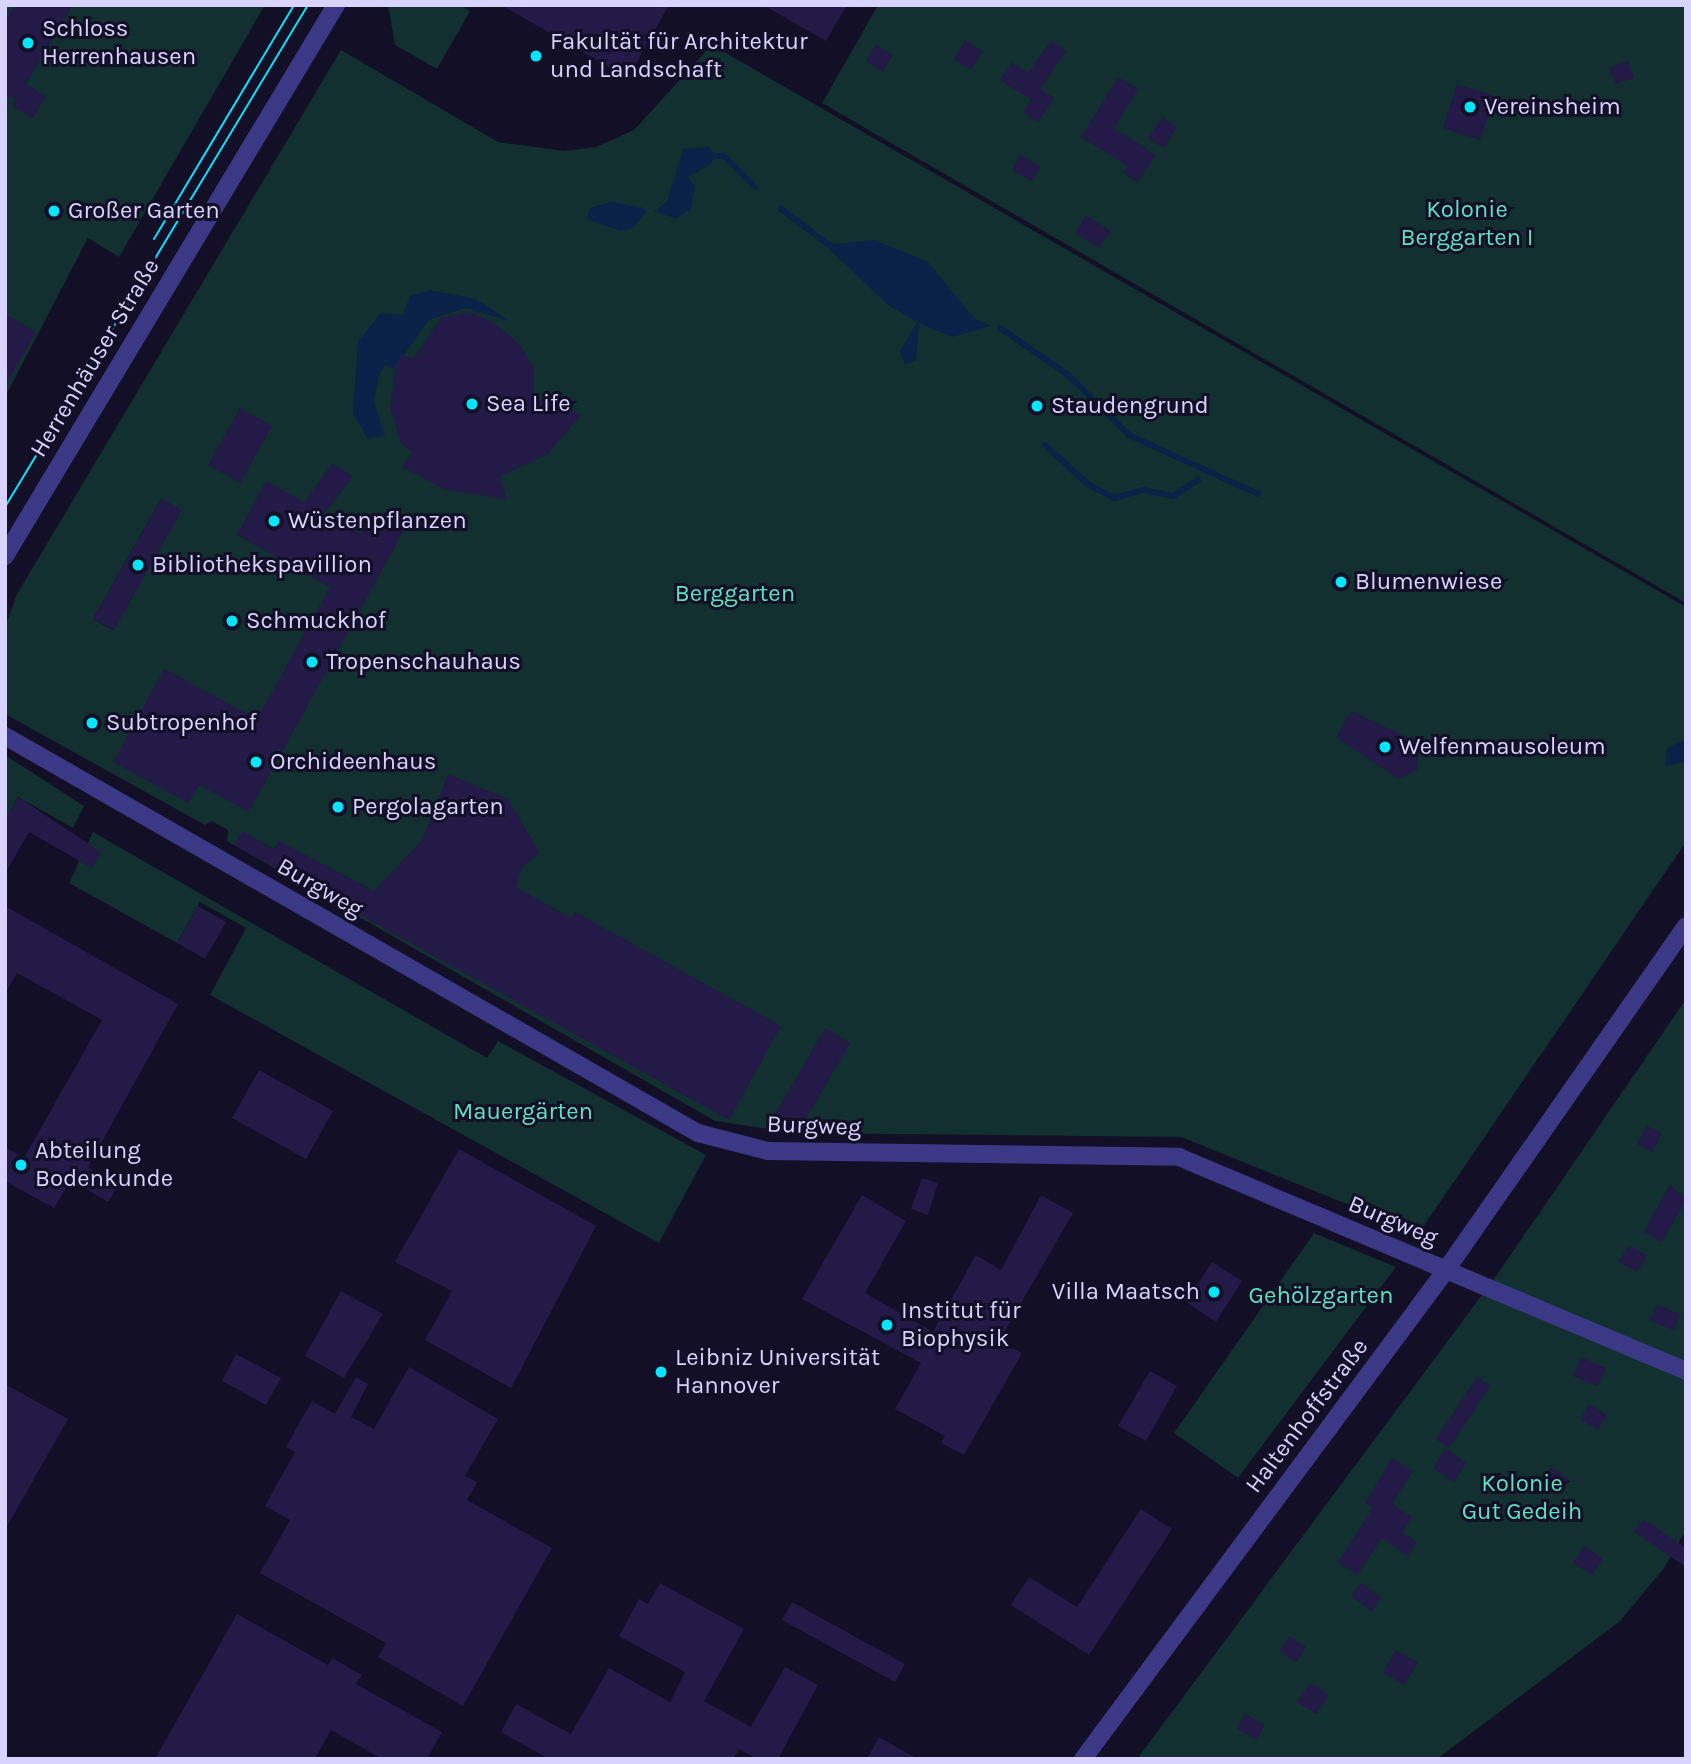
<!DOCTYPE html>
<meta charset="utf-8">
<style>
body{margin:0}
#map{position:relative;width:1691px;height:1764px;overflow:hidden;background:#120f26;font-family:Karla,sans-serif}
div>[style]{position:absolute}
.green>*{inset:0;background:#11302f}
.water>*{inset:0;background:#0b2248}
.stream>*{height:6px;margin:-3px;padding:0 3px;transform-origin:3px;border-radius:3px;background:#0b2248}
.building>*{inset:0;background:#231a47}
.minor>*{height:18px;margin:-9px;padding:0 9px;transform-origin:9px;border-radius:9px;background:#3b3986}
.tertiary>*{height:18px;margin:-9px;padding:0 9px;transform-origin:9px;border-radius:9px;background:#3b3986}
.tram>*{height:2px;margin:-1px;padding:0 1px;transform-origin:1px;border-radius:1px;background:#00e6fe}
.dots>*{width:19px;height:19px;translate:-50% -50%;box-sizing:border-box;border:4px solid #120f26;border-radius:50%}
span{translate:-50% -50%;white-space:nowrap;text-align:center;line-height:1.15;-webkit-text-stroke:6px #120f26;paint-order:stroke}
.poi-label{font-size:24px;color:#d8d3ff}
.left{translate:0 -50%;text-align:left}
.right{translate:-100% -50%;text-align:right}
.park-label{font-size:24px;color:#5de2c0}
.street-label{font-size:24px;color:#d8d3ff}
.frame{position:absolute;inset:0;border:7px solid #d8d3ff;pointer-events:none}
</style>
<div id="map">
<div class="green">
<div style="clip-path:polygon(5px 5px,265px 5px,119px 257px,88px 238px,5px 397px)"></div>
<div style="clip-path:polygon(388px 5px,460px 5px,470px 11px,437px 69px,395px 45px)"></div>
<div style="clip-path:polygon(878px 5px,1686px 5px,1686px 603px,822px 103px)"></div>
<div style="clip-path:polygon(evenodd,719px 49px,1686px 607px,1686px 842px,1419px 1233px,1181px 1137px,796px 1133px,715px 1121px,227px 841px,228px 830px,212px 821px,205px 825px,5px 714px,5px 627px,17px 594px,341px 50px,498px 142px,564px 151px,596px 147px,634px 130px,706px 51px,719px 49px,161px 499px,181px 510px,113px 630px,93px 619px,161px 499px)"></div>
<div style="clip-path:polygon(5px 755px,84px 806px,73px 828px,18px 797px,5px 820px)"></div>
<div style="clip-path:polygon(93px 832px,487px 1058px,498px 1041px,706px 1155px,659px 1243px,210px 995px,246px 928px,200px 902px,177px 943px,69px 883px)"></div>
<div style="clip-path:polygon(1686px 999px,1686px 1530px,1664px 1568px,1620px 1621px,1437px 1759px,1137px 1759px,1499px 1272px)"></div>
<div style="clip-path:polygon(1314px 1233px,1396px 1267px,1238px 1478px,1174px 1433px)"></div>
</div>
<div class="water">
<div style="clip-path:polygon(709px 147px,716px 155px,711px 164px,688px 177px,695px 186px,691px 209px,676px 219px,654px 211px,667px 202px,683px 149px)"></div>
<div style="clip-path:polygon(611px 202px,644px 208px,647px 211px,632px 229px,620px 231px,587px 219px,590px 208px)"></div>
<div style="clip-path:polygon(874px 240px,927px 261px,974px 318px,991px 326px,952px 337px,919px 323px,916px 360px,905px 365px,900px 351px,917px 322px,888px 305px,825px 245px)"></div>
<div style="clip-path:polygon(430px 290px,476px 299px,509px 321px,466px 308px,429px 320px,394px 369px,385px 365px,379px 375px,374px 402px,385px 436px,368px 439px,353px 414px,358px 342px,381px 313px,403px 315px,410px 296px)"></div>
<div style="clip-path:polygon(1686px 739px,1686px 762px,1665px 766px,1667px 748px)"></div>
</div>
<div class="stream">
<div style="left:710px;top:156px;width:14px"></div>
<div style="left:724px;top:156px;width:44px;rotate:45deg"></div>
<div style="left:781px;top:209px;width:64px;rotate:36.7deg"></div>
<div style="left:1000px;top:328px;width:81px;rotate:34.5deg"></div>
<div style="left:1067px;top:374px;width:87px;rotate:44.5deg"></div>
<div style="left:1129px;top:435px;width:142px;rotate:24.6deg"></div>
<div style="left:1045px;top:445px;width:59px;rotate:42.3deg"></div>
<div style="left:1089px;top:485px;width:29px;rotate:27deg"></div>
<div style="left:1115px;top:498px;width:29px;rotate:-16deg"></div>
<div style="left:1143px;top:490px;width:31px;rotate:11deg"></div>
<div style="left:1173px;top:496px;width:30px;rotate:-33deg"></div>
</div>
<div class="building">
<div style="clip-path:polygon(15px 5px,73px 5px,26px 84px,46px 96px,33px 118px,12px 106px,16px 100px,5px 94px,5px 22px)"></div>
<div style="clip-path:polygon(501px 5px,669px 5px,628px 78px)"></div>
<div style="clip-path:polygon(763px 5px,847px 5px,826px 41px)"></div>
<div style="clip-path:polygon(965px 40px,983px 51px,971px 70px,954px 59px)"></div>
<div style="clip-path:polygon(1051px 41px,1066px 51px,1040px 89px,1054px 98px,1038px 122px,1023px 112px,1031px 100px,1000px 80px,1012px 62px,1028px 73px)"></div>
<div style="clip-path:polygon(876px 45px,893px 55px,883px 72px,866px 61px)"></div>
<div style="clip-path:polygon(1628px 61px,1634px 78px,1615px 84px,1609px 68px)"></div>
<div style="clip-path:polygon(1118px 77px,1138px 89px,1114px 128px,1156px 155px,1138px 182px,1123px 173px,1128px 166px,1081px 137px)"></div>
<div style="clip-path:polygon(1457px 84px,1494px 96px,1480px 140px,1443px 128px)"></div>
<div style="clip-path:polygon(1162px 117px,1177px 127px,1164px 148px,1148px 138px)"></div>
<div style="clip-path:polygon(1020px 155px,1041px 166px,1032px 181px,1012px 170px)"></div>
<div style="clip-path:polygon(1086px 215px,1111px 231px,1099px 248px,1075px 233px)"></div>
<div style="clip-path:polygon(469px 312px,493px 322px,521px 346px,534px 369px,534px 396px,581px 415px,547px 455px,500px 476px,507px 499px,446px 490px,402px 467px,412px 453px,400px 442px,390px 407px,396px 364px,401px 354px,413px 359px,441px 318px)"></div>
<div style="clip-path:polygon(5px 314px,36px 332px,5px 386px)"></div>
<div style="clip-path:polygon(240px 408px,272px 426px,240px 483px,208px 465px)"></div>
<div style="clip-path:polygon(332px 464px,353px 476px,325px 513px,361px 534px,372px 514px,404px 530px,249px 812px,199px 785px,188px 803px,113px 762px,164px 669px,257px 719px,330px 587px,237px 535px,266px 481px,304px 502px)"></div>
<div style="clip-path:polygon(161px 499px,182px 510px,114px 630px,93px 619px)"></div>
<div style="clip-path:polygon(1351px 711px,1419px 743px,1417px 770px,1398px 779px,1336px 737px)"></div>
<div style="clip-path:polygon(448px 774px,508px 799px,540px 853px,523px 866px,516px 887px,571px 918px,575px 912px,781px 1026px,729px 1120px,234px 845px,242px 831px,274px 849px,279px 841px,374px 891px,422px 840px)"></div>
<div style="clip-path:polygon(18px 797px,101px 852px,92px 868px,29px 832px,5px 874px,5px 820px)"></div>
<div style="clip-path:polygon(5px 906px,178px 1004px,88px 1167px,118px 1185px,108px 1202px,71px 1180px,54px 1208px,5px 1181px,5px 1147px,24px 1158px,102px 1020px,17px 973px,5px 994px)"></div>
<div style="clip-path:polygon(198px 906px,226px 922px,205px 959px,177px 943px)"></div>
<div style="clip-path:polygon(825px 1028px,850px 1043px,801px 1128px,767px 1128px)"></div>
<div style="clip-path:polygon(259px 1070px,333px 1111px,306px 1159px,232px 1118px)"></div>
<div style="clip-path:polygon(1647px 1126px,1662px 1134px,1652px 1152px,1637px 1144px)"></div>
<div style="clip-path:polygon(459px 1149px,596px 1226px,511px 1388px,425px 1340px,452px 1291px,395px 1262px)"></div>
<div style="clip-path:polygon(922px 1178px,938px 1183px,928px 1215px,911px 1209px)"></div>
<div style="clip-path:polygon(1670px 1184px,1686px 1200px,1662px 1242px,1644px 1232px)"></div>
<div style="clip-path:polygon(862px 1195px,906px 1221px,865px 1293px,933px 1332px,976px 1255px,1001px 1270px,1041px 1195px,1073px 1213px,999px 1341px,1022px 1353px,964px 1455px,941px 1443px,945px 1436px,895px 1409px,921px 1363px,802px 1299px)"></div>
<div style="clip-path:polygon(1629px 1246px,1647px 1255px,1638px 1272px,1618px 1262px)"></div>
<div style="clip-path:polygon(1212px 1262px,1242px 1281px,1216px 1322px,1186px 1302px)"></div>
<div style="clip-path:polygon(341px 1291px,383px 1314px,344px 1378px,305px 1356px)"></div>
<div style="clip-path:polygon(1656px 1305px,1680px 1314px,1674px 1330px,1650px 1321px)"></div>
<div style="clip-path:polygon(236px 1354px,281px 1378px,266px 1405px,222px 1381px)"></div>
<div style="clip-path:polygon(1581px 1357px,1606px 1368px,1598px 1386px,1573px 1376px)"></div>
<div style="clip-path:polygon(409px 1367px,498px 1419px,465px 1476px,477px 1482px,467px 1500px,552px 1548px,463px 1706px,378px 1657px,386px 1643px,260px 1573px,290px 1520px,265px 1506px,295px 1452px,286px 1447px,312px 1401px,335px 1414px,356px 1377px,368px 1384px,351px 1417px,374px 1429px)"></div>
<div style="clip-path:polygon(1150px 1371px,1177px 1386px,1146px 1441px,1118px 1426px)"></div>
<div style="clip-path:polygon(1477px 1377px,1490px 1386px,1449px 1448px,1436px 1439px)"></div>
<div style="clip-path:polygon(5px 1384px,68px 1419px,5px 1530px)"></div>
<div style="clip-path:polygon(1589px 1404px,1607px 1415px,1598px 1430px,1580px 1419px)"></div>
<div style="clip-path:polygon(1446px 1449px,1466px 1463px,1454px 1482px,1433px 1468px)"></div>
<div style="clip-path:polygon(1392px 1458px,1413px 1471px,1392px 1504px,1412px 1517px,1402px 1532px,1417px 1542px,1408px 1556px,1382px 1538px,1357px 1575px,1338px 1562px,1373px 1508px,1365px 1503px)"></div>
<div style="clip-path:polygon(1551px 1467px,1570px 1480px,1561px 1494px,1542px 1481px)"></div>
<div style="clip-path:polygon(1141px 1509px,1172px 1529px,1089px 1655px,1011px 1605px,1029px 1577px,1077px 1607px)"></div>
<div style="clip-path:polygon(1643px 1519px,1686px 1548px,1686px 1567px,1634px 1532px)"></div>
<div style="clip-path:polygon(1584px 1546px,1603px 1559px,1592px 1575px,1573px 1563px)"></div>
<div style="clip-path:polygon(660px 1583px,744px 1629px,704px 1701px,751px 1727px,785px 1667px,818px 1685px,778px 1759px,757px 1759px,739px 1749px,733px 1759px,549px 1759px,501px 1732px,516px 1704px,571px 1734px,609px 1668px,670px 1702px,685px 1672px,619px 1636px,639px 1599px,648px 1604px)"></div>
<div style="clip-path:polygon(1361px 1583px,1381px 1597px,1372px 1611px,1351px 1596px)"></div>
<div style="clip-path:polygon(792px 1602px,905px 1664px,895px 1682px,782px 1620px)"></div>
<div style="clip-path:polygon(237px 1614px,328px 1665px,332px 1658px,362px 1675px,356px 1684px,442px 1732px,427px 1759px,382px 1759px,331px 1730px,315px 1759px,155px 1759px)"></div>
<div style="clip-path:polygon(1289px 1636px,1306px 1647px,1297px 1662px,1279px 1651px)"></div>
<div style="clip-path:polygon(1396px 1650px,1418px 1663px,1404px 1685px,1383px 1672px)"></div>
<div style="clip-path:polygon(1310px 1683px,1328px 1695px,1316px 1714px,1297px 1702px)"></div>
<div style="clip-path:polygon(1245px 1714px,1264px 1725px,1257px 1740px,1237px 1729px)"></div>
<div style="clip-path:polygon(879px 1737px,918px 1759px,867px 1759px)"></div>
</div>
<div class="minor">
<div style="left:5px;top:736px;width:799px;rotate:29.81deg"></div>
<div style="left:698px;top:1133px;width:72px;rotate:14.4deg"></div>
<div style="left:768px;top:1151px;width:411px;rotate:0.8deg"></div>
<div style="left:1179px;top:1157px;width:290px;rotate:22.9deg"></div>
</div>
<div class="tertiary">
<div style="left:5px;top:556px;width:643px;rotate:-59.01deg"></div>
<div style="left:1446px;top:1270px;width:260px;rotate:22.8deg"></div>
<div style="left:1083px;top:1759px;width:609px;rotate:-53.41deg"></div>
<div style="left:1446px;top:1270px;width:419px;rotate:-55.1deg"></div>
</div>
<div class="tram">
<div style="left:154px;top:239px;width:273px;rotate:-59.1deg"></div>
<div style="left:5px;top:507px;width:586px;rotate:-58.89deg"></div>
</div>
<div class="dots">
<div style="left:28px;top:43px;background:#00e6fe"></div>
<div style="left:536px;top:56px;background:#00e6fe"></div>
<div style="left:1470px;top:107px;background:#00e6fe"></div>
<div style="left:54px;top:211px;background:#00e6fe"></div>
<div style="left:472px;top:404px;background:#00e6fe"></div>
<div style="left:1037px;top:406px;background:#00e6fe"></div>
<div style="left:274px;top:521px;background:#00e6fe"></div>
<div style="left:138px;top:565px;background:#00e6fe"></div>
<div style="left:1341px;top:582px;background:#00e6fe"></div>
<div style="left:232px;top:621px;background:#00e6fe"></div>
<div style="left:312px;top:662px;background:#00e6fe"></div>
<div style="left:92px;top:723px;background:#00e6fe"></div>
<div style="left:1385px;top:747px;background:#00e6fe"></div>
<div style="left:256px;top:762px;background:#00e6fe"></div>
<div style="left:338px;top:807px;background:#00e6fe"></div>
<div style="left:21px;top:1165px;background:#00e6fe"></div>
<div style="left:1214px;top:1292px;background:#00e6fe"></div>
<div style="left:887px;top:1325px;background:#00e6fe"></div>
<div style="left:661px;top:1372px;background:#00e6fe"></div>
</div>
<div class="poi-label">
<span class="left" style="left:42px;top:43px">Schloss<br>Herrenhausen</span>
<span class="left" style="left:550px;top:56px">Fakultät für Architektur<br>und Landschaft</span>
<span class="left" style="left:1484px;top:107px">Vereinsheim</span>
<span class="left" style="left:68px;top:211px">Großer Garten</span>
<span class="left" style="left:486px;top:404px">Sea Life</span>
<span class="left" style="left:1051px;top:406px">Staudengrund</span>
<span class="left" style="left:288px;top:521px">Wüstenpflanzen</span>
<span class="left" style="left:152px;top:565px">Bibliothekspavillion</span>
<span class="left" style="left:1355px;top:582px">Blumenwiese</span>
<span class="left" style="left:246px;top:621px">Schmuckhof</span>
<span class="left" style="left:326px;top:662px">Tropenschauhaus</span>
<span class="left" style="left:106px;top:723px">Subtropenhof</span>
<span class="left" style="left:1399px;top:747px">Welfenmausoleum</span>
<span class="left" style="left:270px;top:762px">Orchideenhaus</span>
<span class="left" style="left:352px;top:807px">Pergolagarten</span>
<span class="left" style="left:35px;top:1165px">Abteilung<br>Bodenkunde</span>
<span class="right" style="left:1200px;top:1292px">Villa Maatsch</span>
<span class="left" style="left:901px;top:1325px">Institut für<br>Biophysik</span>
<span class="left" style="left:675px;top:1372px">Leibniz Universität<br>Hannover</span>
</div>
<div class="park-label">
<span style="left:1467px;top:224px">Kolonie<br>Berggarten I</span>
<span style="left:735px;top:594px">Berggarten</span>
<span style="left:523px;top:1112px">Mauergärten</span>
<span style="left:1321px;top:1296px">Gehölzgarten</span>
<span style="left:1522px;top:1498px">Kolonie<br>Gut Gedeih</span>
</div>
<div class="street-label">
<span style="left:95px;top:358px;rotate:-59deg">Herrenhäuser Straße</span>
<span style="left:320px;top:888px;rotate:30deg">Burgweg</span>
<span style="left:814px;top:1126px;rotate:2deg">Burgweg</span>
<span style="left:1393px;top:1221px;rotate:23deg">Burgweg</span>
<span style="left:1307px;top:1416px;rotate:-53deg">Haltenhoffstraße</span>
</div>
<div class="frame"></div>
</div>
